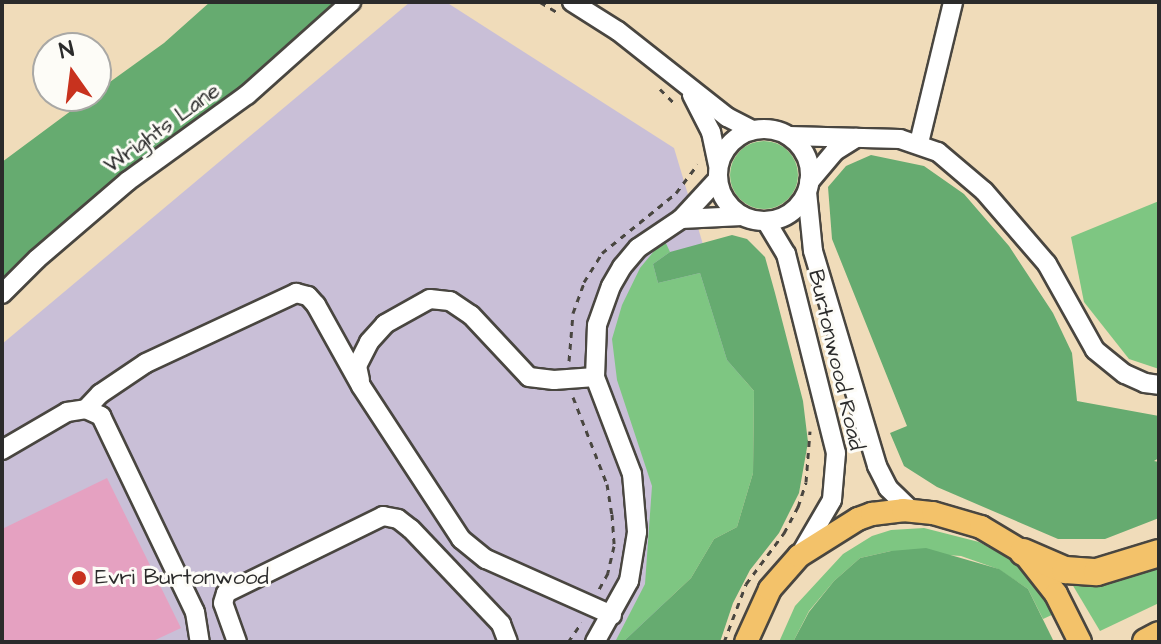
<!DOCTYPE html>
<style>
body{margin:0}
#map{position:relative;width:1161px;height:644px;overflow:hidden;background:#f0dcba;font-family:"Architects Daughter",sans-serif}
div>[style]{position:absolute}
.industrial>*{inset:0;background:#c9bfd7}
.green>*{inset:0;background:#7ec682}
.round{border-radius:50%}
.forest>*{inset:0;background:#66ab70}
.building>*{inset:0;background:#e5a1c1}
.path>*{height:3px;margin-top:-1.5px;transform-origin:0;background:repeating-linear-gradient(90deg,#494640 0 6px,transparent 0 12px)}
.roads{filter:drop-shadow(2px 0 #494640) drop-shadow(-2px 0 #494640) drop-shadow(0 2px #494640) drop-shadow(0 -2px #494640)}
.minor>*{height:18px;margin:-9px;padding:0 9px;transform-origin:9px;border-radius:9px;background:#fff}
.minor>.ring{margin:-9px;padding:0;box-sizing:content-box;background:none;border:18px solid #fff;border-radius:50%}
.major>*{height:22px;margin:-11px;padding:0 11px;transform-origin:11px;border-radius:11px;background:#f3c26a}
.highway>*{height:26px;margin:-13px;padding:0 13px;transform-origin:13px;border-radius:13px;background:#f3c26a}
.dots>*{width:22px;height:22px;translate:-50% -50%;box-sizing:border-box;border:4px solid #fdfcf7;border-radius:50%}
span{translate:-50% -50%;white-space:nowrap;text-align:center;line-height:1.15;-webkit-text-stroke:6px #fdfcf7;paint-order:stroke}
.street-label{font-size:22px;color:#2b2b2b}
.poi-label{font-size:22px;color:#2b2b2b}
.left{translate:0 -50%;text-align:left}
.frame{position:absolute;inset:0;border:4px solid #2b2b2b;pointer-events:none}
.north{position:absolute;left:32px;top:32px;width:80px;height:80px;box-sizing:border-box;background:#fdfcf7;border:2px solid #a9a8a5;border-radius:50%;rotate:346deg;font-size:22px;font-weight:700;line-height:32px;text-align:center;color:#2b2b2b}
.north::after{content:'';display:block;margin:auto;width:28px;height:36px;background:#c8321e;clip-path:polygon(50% 0,100% 100%,50% 72%,0 100%)}
</style>
<div id="map">
<div class="industrial">
<div style="clip-path:polygon(410px 2px,446px 2px,674px 148px,748px 394px,650px 642px,2px 642px,2px 344px)"></div>
</div>
<div class="green">
<div class="round" style="left:730px;top:141px;width:68px;height:68px"></div>
<div style="clip-path:polygon(1159px 201px,1159px 369px,1129px 359px,1084px 302px,1071px 237px)"></div>
<div style="clip-path:polygon(664px 239px,670px 252px,653px 264px,658px 283px,700px 273px,727px 360px,754px 391px,753px 473px,737px 527px,714px 539px,691px 578px,623px 642px,615px 642px,645px 584px,652px 486px,617px 380px,612px 339px,622px 305px,640px 268px)"></div>
<div style="clip-path:polygon(924px 528px,979px 542px,1005px 556px,1028px 574px,1056px 613px,1043px 619px,1028px 589px,998px 569px,961px 556px,891px 551px,860px 558px,834px 581px,809px 611px,793px 642px,779px 642px,795px 606px,843px 554px,872px 536px,891px 530px)"></div>
<div style="clip-path:polygon(1159px 563px,1159px 603px,1100px 631px,1072px 584px)"></div>
</div>
<div class="forest">
<div style="clip-path:polygon(210px 2px,337px 2px,241px 88px,2px 288px,2px 162px,91px 96px,96px 96px,96px 92px,164px 43px)"></div>
<div style="clip-path:polygon(871px 155px,924px 166px,964px 194px,1009px 246px,1053px 313px,1072px 353px,1077px 401px,1159px 416px,1159px 458px,1154px 461px,1159px 462px,1159px 518px,1105px 539px,1058px 539px,937px 487px,904px 466px,890px 433px,907px 426px,832px 239px,828px 187px,846px 166px)"></div>
<div style="clip-path:polygon(732px 235px,747px 239px,765px 257px,775px 293px,803px 401px,808px 442px,799px 493px,779px 533px,750px 570px,733px 603px,720px 642px,623px 642px,691px 578px,714px 539px,737px 527px,753px 473px,754px 391px,727px 360px,700px 273px,658px 283px,653px 264px,670px 252px)"></div>
<div style="clip-path:polygon(926px 548px,999px 569px,1028px 589px,1054px 642px,793px 642px,809px 612px,834px 581px,860px 558px,891px 551px)"></div>
</div>
<div class="building">
<div style="clip-path:polygon(107px 478px,181px 628px,151px 642px,2px 642px,2px 529px)"></div>
</div>
<div class="path">
<div style="left:540px;top:2px;width:21px;rotate:31deg"></div>
<div style="left:660px;top:89px;width:20px;rotate:45deg"></div>
<div style="left:569px;top:361px;width:48px;rotate:-85.2deg"></div>
<div style="left:573px;top:313px;width:33px;rotate:-70deg"></div>
<div style="left:584px;top:282px;width:34px;rotate:-58deg"></div>
<div style="left:602px;top:253px;width:95px;rotate:-39deg"></div>
<div style="left:676px;top:193px;width:36px;rotate:-53deg"></div>
<div style="left:573px;top:397px;width:93px;rotate:68.7deg"></div>
<div style="left:607px;top:484px;width:30px;rotate:81deg"></div>
<div style="left:612px;top:514px;width:32px;rotate:86deg"></div>
<div style="left:614px;top:546px;width:28px;rotate:103deg"></div>
<div style="left:608px;top:573px;width:21px;rotate:119deg"></div>
<div style="left:568px;top:642px;width:24px;rotate:-55deg"></div>
<div style="left:724px;top:642px;width:62px;rotate:-69.2deg"></div>
<div style="left:746px;top:584px;width:64px;rotate:-53.3deg"></div>
<div style="left:784px;top:533px;width:30px;rotate:-62deg"></div>
<div style="left:798px;top:507px;width:26px;rotate:-72deg"></div>
<div style="left:806px;top:482px;width:51px;rotate:-85.5deg"></div>
</div>
<div class="roads">
<div class="minor">
<div style="left:572px;top:2px;width:54px;rotate:32.2deg"></div>
<div style="left:618px;top:31px;width:139px;rotate:38.3deg"></div>
<div style="left:727px;top:117px;width:29px;rotate:27deg"></div>
<div style="left:692px;top:95px;width:42px;rotate:62.8deg"></div>
<div style="left:711px;top:132px;width:33px;rotate:78deg"></div>
<div class="ring" style="left:718px;top:129px;width:74px;height:74px"></div>
<div style="left:789px;top:136px;width:111px;rotate:1.5deg"></div>
<div style="left:900px;top:139px;width:40px;rotate:18.9deg"></div>
<div style="left:938px;top:152px;width:60px;rotate:40.3deg"></div>
<div style="left:984px;top:191px;width:96px;rotate:49.2deg"></div>
<div style="left:1047px;top:264px;width:98px;rotate:60.8deg"></div>
<div style="left:1095px;top:350px;width:38px;rotate:39deg"></div>
<div style="left:1125px;top:374px;width:22px;rotate:24deg"></div>
<div style="left:1145px;top:383px;width:14px;rotate:8deg"></div>
<div style="left:919px;top:143px;width:145px;rotate:-76.4deg"></div>
<div style="left:809px;top:182px;width:40px;rotate:-50deg"></div>
<div style="left:835px;top:151px;width:25px;rotate:-32deg"></div>
<div style="left:807px;top:192px;width:59px;rotate:84.2deg"></div>
<div style="left:813px;top:251px;width:224px;rotate:73.4deg"></div>
<div style="left:877px;top:466px;width:25px;rotate:63deg"></div>
<div style="left:888px;top:488px;width:32px;rotate:44deg"></div>
<div style="left:681px;top:219px;width:61px;rotate:-2.8deg"></div>
<div style="left:766px;top:221px;width:39px;rotate:59deg"></div>
<div style="left:786px;top:254px;width:205px;rotate:75.9deg"></div>
<div style="left:836px;top:453px;width:47px;rotate:94.9deg"></div>
<div style="left:832px;top:500px;width:61px;rotate:120.3deg"></div>
<div style="left:2px;top:294px;width:49px;rotate:-45deg"></div>
<div style="left:37px;top:259px;width:120px;rotate:-40.6deg"></div>
<div style="left:128px;top:181px;width:147px;rotate:-35.9deg"></div>
<div style="left:247px;top:95px;width:140px;rotate:-41.8deg"></div>
<div style="left:360px;top:380px;width:14px;rotate:-102deg"></div>
<div style="left:357px;top:366px;width:27px;rotate:-63deg"></div>
<div style="left:369px;top:342px;width:24px;rotate:-48deg"></div>
<div style="left:385px;top:324px;width:51px;rotate:-29.1deg"></div>
<div style="left:430px;top:299px;width:20px;rotate:6deg"></div>
<div style="left:450px;top:301px;width:25px;rotate:34deg"></div>
<div style="left:471px;top:315px;width:85px;rotate:46.9deg"></div>
<div style="left:529px;top:377px;width:25px;rotate:7deg"></div>
<div style="left:554px;top:380px;width:41px;rotate:-4.2deg"></div>
<div style="left:86px;top:409px;width:17px;rotate:25deg"></div>
<div style="left:101px;top:416px;width:217px;rotate:64.4deg"></div>
<div style="left:195px;top:612px;width:30px;rotate:81deg"></div>
<div style="left:2px;top:450px;width:75px;rotate:-30.3deg"></div>
<div style="left:67px;top:412px;width:19px;rotate:-9deg"></div>
<div style="left:86px;top:409px;width:21px;rotate:-47deg"></div>
<div style="left:100px;top:394px;width:55px;rotate:-34deg"></div>
<div style="left:146px;top:363px;width:166px;rotate:-25deg"></div>
<div style="left:296px;top:293px;width:12px;rotate:14deg"></div>
<div style="left:308px;top:296px;width:12px;rotate:48deg"></div>
<div style="left:316px;top:305px;width:93px;rotate:60.9deg"></div>
<div style="left:361px;top:386px;width:183px;rotate:56.8deg"></div>
<div style="left:461px;top:539px;width:32px;rotate:39deg"></div>
<div style="left:486px;top:559px;width:138px;rotate:24deg"></div>
<div style="left:237px;top:642px;width:41px;rotate:-109.7deg"></div>
<div style="left:223px;top:603px;width:10px;rotate:-73deg"></div>
<div style="left:226px;top:593px;width:175px;rotate:-26.1deg"></div>
<div style="left:383px;top:516px;width:15px;rotate:11deg"></div>
<div style="left:398px;top:519px;width:16px;rotate:38deg"></div>
<div style="left:411px;top:529px;width:131px;rotate:46.5deg"></div>
<div style="left:501px;top:624px;width:19px;rotate:69deg"></div>
<div style="left:595px;top:642px;width:70px;rotate:-60.9deg"></div>
<div style="left:629px;top:581px;width:50px;rotate:-80.7deg"></div>
<div style="left:637px;top:532px;width:58px;rotate:-94.9deg"></div>
<div style="left:632px;top:474px;width:104px;rotate:-110.9deg"></div>
<div style="left:595px;top:377px;width:52px;rotate:-87.8deg"></div>
<div style="left:597px;top:325px;width:41px;rotate:-70.3deg"></div>
<div style="left:611px;top:286px;width:22px;rotate:-60deg"></div>
<div style="left:622px;top:267px;width:25px;rotate:-50deg"></div>
<div style="left:638px;top:248px;width:52px;rotate:-34deg"></div>
<div style="left:681px;top:219px;width:53px;rotate:-47.3deg"></div>
</div>
<div class="major">
<div style="left:746px;top:642px;width:58px;rotate:-65.6deg"></div>
<div style="left:770px;top:589px;width:44px;rotate:-48.7deg"></div>
<div style="left:799px;top:556px;width:70px;rotate:-32.1deg"></div>
<div style="left:858px;top:519px;width:15px;rotate:-20deg"></div>
<div style="left:872px;top:514px;width:31px;rotate:-7deg"></div>
<div style="left:903px;top:510px;width:30px;rotate:6deg"></div>
<div style="left:933px;top:513px;width:50px;rotate:16.3deg"></div>
<div style="left:981px;top:527px;width:49px;rotate:30.8deg"></div>
<div style="left:1023px;top:552px;width:53px;rotate:51.8deg"></div>
<div style="left:1056px;top:594px;width:54px;rotate:63.4deg"></div>
</div>
<div class="highway">
<div style="left:1023px;top:552px;width:46px;rotate:23.2deg"></div>
<div style="left:1065px;top:570px;width:32px;rotate:4deg"></div>
<div style="left:1097px;top:572px;width:65px;rotate:-17deg"></div>
<div style="left:1146px;top:642px;width:15px;rotate:-28deg"></div>
</div>
</div>
<div class="dots">
<div style="left:79px;top:578px;background:#c8321e"></div>
</div>
<div class="street-label">
<span style="left:162px;top:128px;rotate:-36deg">Wrights Lane</span>
<span style="left:836px;top:360px;rotate:77deg">Burtonwood Road</span>
</div>
<div class="poi-label">
<span class="left" style="left:95px;top:578px">Evri Burtonwood</span>
</div>
<div class="frame"></div>
<div class="north">N</div>
</div>
